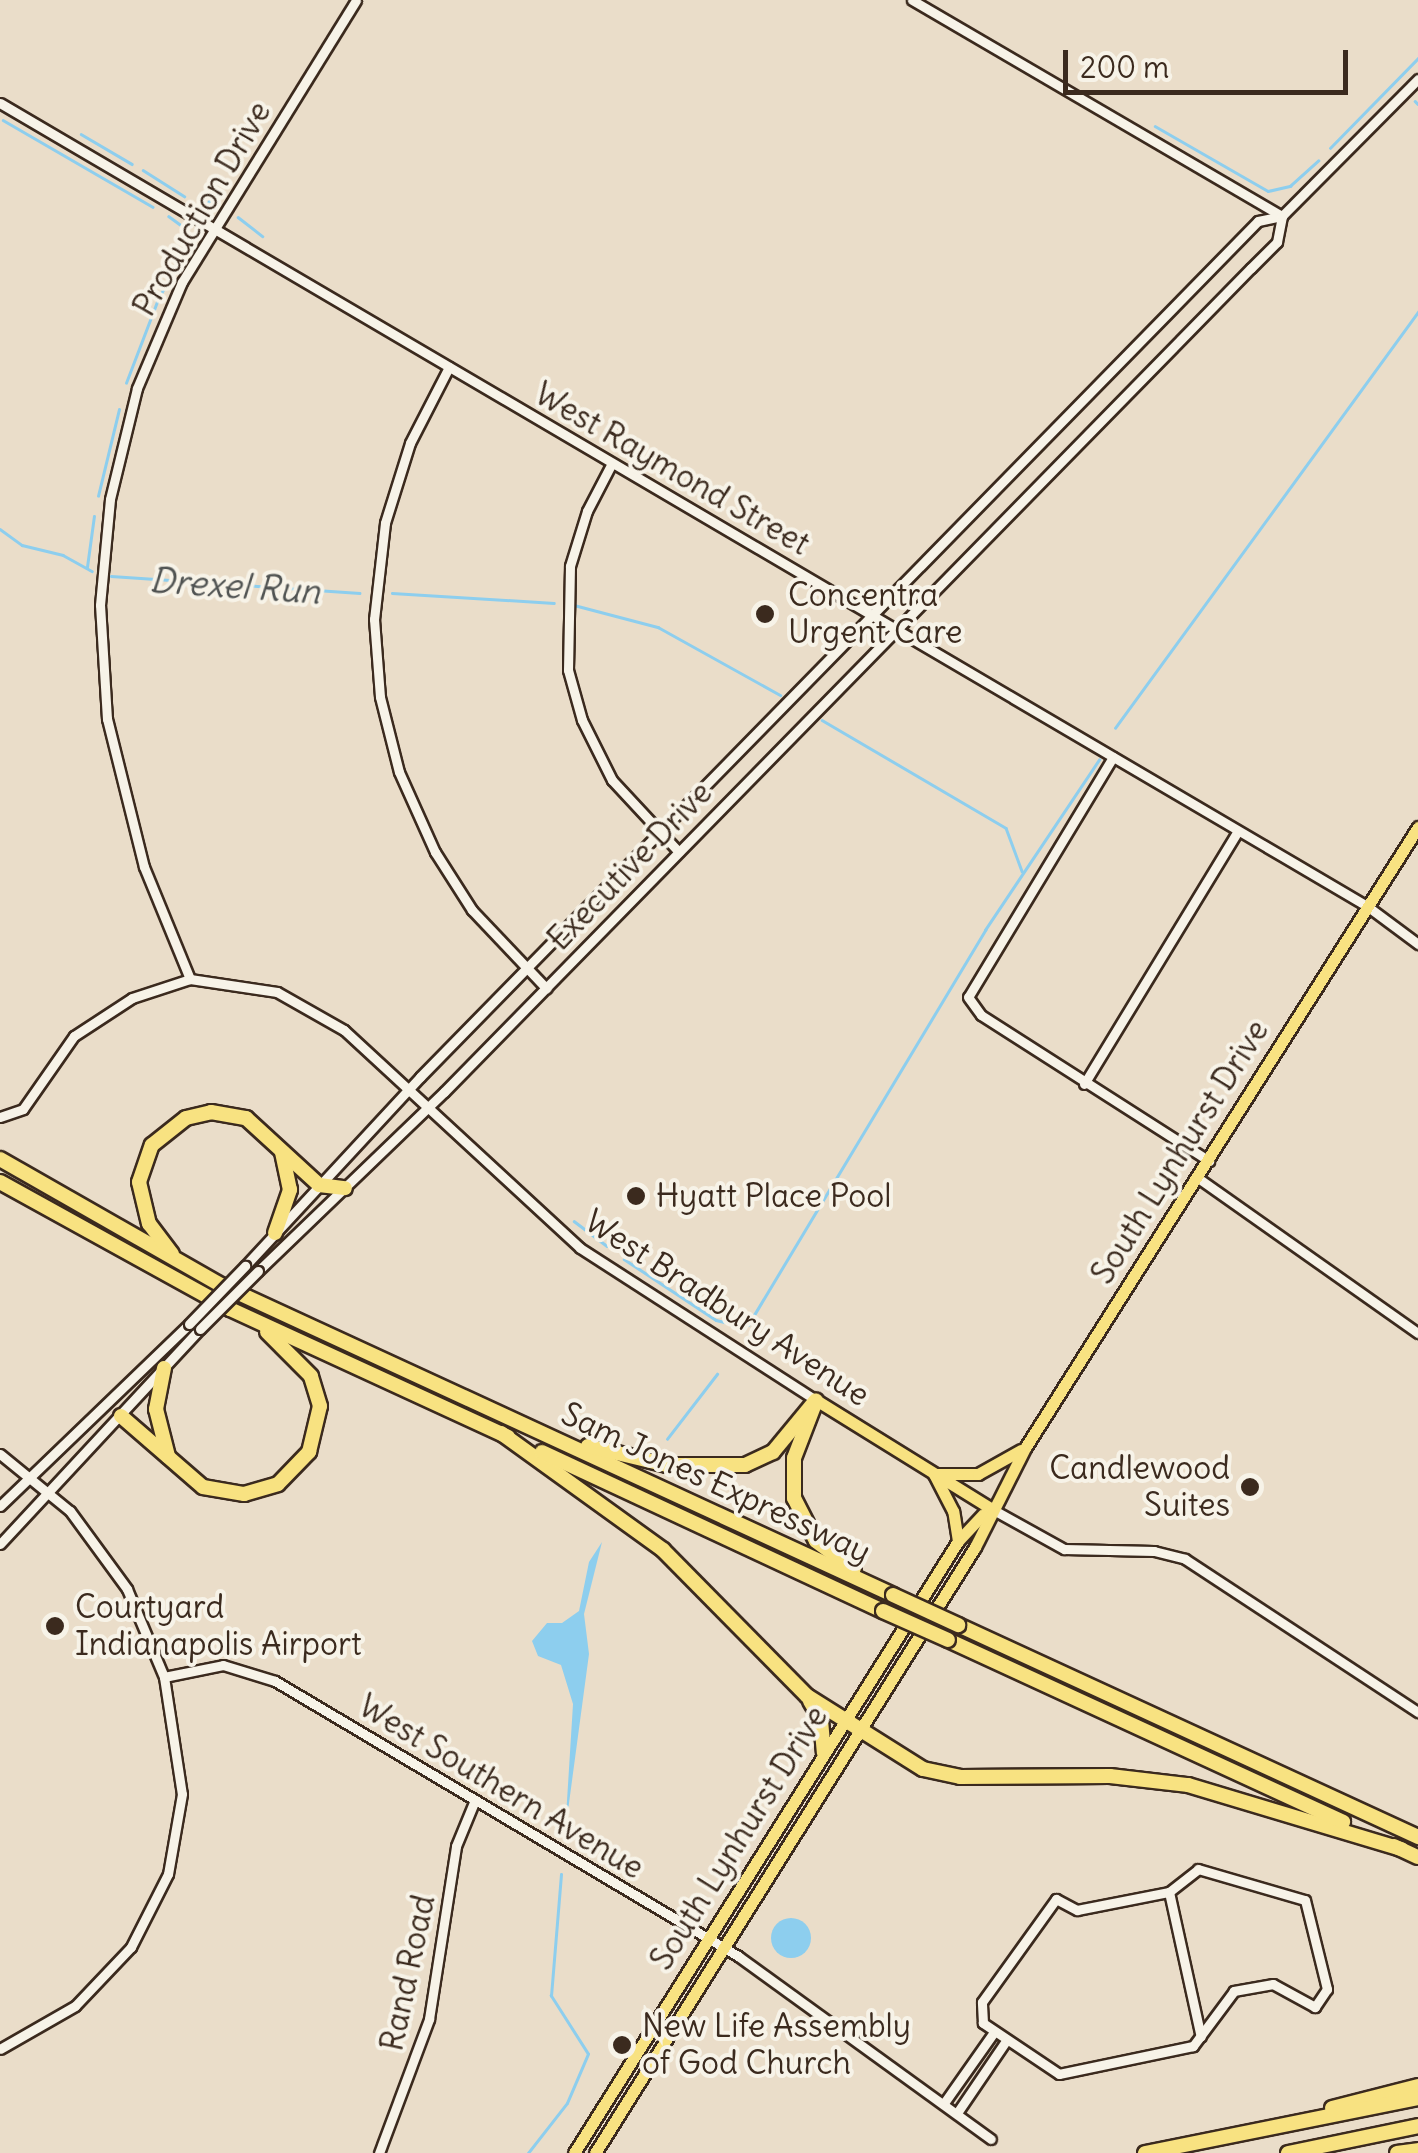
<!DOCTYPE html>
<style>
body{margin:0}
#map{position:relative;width:1418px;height:2153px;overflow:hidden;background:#eaddc9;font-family:Delius,sans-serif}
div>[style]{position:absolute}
.water>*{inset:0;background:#8dceee}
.round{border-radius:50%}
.stream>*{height:2.5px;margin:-1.25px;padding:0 1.25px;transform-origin:1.25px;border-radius:1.25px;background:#8dceee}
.roads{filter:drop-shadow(2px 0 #3b2a1e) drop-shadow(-2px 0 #3b2a1e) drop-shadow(0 2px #3b2a1e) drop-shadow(0 -2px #3b2a1e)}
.minor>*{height:9px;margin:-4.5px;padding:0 4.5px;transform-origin:4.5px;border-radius:4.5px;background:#f7f3e8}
.major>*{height:11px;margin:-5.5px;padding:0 5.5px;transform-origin:5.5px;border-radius:5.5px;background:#f8e281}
.highway>*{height:14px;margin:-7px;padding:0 7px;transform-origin:7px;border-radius:7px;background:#f8e281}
.bridges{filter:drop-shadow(2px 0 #3b2a1e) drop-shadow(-2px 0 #3b2a1e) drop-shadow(0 2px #3b2a1e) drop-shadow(0 -2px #3b2a1e)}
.minor-bridge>*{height:9px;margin:-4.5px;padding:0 4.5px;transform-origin:4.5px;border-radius:4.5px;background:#f7f3e8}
.highway-bridge>*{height:14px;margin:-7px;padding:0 7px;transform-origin:7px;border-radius:7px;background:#f8e281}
.dots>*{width:28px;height:28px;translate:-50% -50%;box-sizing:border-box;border:5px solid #f7f3e8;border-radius:50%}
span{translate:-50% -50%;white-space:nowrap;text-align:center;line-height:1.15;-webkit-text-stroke:8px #f7f3e8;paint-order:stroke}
.street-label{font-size:32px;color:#3b2a1e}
.poi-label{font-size:32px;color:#3b2a1e}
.left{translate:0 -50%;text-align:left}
.right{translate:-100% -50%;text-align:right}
.water-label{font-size:35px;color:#505352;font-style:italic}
.scale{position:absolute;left:1063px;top:50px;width:285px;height:45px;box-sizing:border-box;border:5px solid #3b2a1e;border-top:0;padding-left:12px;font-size:30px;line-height:35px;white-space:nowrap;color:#3b2a1e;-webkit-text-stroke:8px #f7f3e8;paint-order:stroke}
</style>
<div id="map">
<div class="water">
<div style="clip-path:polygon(602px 1542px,584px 1614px,589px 1654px,565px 1833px,573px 1704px,561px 1665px,538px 1656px,532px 1641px,547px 1623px,562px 1623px,579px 1611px,589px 1562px)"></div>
<div class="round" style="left:771px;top:1918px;width:40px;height:40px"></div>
</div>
<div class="stream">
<div style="left:1415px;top:101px;width:4px;rotate:45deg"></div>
<div style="left:3px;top:120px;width:173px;rotate:30.1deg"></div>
<div style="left:1155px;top:126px;width:130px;rotate:29.9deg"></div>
<div style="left:1268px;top:191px;width:23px;rotate:-13deg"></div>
<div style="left:1290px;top:186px;width:38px;rotate:-42deg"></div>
<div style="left:81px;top:134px;width:59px;rotate:30.5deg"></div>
<div style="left:1330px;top:148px;width:126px;rotate:-45.6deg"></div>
<div style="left:143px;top:170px;width:49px;rotate:32.4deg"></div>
<div style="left:206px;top:205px;width:19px;rotate:-51deg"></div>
<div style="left:238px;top:217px;width:31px;rotate:38deg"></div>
<div style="left:126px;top:383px;width:90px;rotate:-69.1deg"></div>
<div style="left:158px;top:299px;width:62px;rotate:-60.9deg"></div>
<div style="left:188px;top:245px;width:17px;rotate:-103deg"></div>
<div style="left:184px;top:228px;width:19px;rotate:-144deg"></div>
<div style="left:98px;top:496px;width:89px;rotate:-76.4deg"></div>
<div style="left:0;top:529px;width:27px;rotate:36deg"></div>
<div style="left:22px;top:545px;width:42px;rotate:13.7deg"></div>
<div style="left:63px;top:555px;width:33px;rotate:29deg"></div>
<div style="left:87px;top:567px;width:51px;rotate:-82.2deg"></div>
<div style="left:111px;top:576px;width:249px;rotate:3.9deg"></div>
<div style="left:392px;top:593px;width:162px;rotate:3.5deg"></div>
<div style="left:574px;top:605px;width:87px;rotate:14.7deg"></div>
<div style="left:658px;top:627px;width:140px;rotate:29.1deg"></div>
<div style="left:822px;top:720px;width:213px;rotate:30.4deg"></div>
<div style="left:1006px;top:828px;width:46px;rotate:69.6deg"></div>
<div style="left:1115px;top:728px;width:515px;rotate:-53.93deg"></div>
<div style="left:574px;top:1221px;width:41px;rotate:37.1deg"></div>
<div style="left:624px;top:1259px;width:110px;rotate:33.5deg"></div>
<div style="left:716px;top:1320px;width:17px;rotate:13deg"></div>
<div style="left:733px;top:1324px;width:23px;rotate:-18deg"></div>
<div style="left:748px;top:1325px;width:461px;rotate:-59deg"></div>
<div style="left:985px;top:930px;width:205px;rotate:-56.2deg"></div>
<div style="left:667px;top:1439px;width:82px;rotate:-52.4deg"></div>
<div style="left:528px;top:2153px;width:63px;rotate:-52deg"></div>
<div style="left:567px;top:2103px;width:53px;rotate:-66.8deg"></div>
<div style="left:588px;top:2054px;width:69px;rotate:-122.5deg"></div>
<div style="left:551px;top:1996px;width:122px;rotate:-85.3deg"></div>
</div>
<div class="roads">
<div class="minor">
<div style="left:912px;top:0;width:428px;rotate:30.3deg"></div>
<div style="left:0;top:103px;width:1585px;rotate:30.43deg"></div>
<div style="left:1367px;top:906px;width:64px;rotate:36.7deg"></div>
<div style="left:449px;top:367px;width:85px;rotate:117.2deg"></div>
<div style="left:410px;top:443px;width:84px;rotate:107.4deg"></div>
<div style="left:385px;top:523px;width:97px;rotate:96.5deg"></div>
<div style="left:374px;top:619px;width:78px;rotate:85.6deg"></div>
<div style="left:380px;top:697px;width:77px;rotate:75.8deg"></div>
<div style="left:399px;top:772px;width:88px;rotate:65.8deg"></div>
<div style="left:435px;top:852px;width:69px;rotate:57.5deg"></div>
<div style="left:472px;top:910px;width:108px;rotate:46.5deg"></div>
<div style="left:612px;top:463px;width:54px;rotate:117.5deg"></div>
<div style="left:587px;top:511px;width:58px;rotate:107.2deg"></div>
<div style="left:570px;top:566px;width:104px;rotate:91.1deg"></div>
<div style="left:568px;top:670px;width:52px;rotate:74.4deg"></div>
<div style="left:582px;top:720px;width:67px;rotate:63.4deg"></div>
<div style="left:612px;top:780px;width:98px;rotate:47.1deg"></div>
<div style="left:1113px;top:757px;width:280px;rotate:121.1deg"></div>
<div style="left:968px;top:997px;width:22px;rotate:54deg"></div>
<div style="left:981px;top:1015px;width:271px;rotate:32.6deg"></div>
<div style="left:190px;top:979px;width:121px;rotate:-112.3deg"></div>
<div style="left:144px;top:867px;width:153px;rotate:-104deg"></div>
<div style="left:107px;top:719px;width:114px;rotate:-93.5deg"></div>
<div style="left:100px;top:605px;width:106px;rotate:-84.6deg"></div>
<div style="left:110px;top:499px;width:114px;rotate:-76.3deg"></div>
<div style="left:137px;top:388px;width:115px;rotate:-67deg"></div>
<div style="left:182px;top:282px;width:331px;rotate:-58.3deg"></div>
<div style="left:1084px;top:1084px;width:296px;rotate:-58.7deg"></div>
<div style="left:0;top:1117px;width:24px;rotate:-19deg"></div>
<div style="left:23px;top:1109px;width:89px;rotate:-55.1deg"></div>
<div style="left:74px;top:1036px;width:69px;rotate:-33.2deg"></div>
<div style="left:132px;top:998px;width:61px;rotate:-18.1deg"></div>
<div style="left:190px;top:979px;width:88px;rotate:8.5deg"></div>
<div style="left:277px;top:992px;width:77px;rotate:29.6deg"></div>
<div style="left:344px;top:1030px;width:321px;rotate:42.7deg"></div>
<div style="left:580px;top:1248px;width:281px;rotate:32.8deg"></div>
<div style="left:1198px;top:1178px;width:269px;rotate:35.2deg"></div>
<div style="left:245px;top:1266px;width:258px;rotate:-47.2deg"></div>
<div style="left:420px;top:1077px;width:1198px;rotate:-45.61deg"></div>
<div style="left:1258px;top:221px;width:25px;rotate:-12deg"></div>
<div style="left:258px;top:1271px;width:258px;rotate:-43.9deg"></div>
<div style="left:444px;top:1092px;width:1153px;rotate:-45.6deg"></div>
<div style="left:1251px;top:268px;width:37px;rotate:-45deg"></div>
<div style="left:1277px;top:242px;width:26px;rotate:-79deg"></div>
<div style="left:1282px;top:216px;width:193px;rotate:-45.2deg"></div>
<div style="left:0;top:1454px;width:90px;rotate:39.2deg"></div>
<div style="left:70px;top:1511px;width:97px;rotate:53.8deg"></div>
<div style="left:127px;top:1589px;width:95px;rotate:67.2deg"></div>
<div style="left:164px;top:1677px;width:118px;rotate:81.3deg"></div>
<div style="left:182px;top:1794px;width:81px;rotate:99.9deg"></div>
<div style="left:168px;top:1874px;width:82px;rotate:116.9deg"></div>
<div style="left:131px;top:1947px;width:81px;rotate:133.5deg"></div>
<div style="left:75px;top:2006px;width:86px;rotate:150.2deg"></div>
<div style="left:0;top:1506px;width:262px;rotate:-43.9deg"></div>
<div style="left:990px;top:1508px;width:85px;rotate:29deg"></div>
<div style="left:1064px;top:1549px;width:90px;rotate:1.3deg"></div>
<div style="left:1154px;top:1551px;width:32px;rotate:14deg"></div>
<div style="left:1185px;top:1559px;width:279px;rotate:33.3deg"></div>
<div style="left:0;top:1544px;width:294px;rotate:-47.1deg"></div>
<div style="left:164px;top:1677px;width:60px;rotate:-11.5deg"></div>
<div style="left:223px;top:1665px;width:54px;rotate:17.1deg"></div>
<div style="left:275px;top:1681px;width:539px;rotate:30.71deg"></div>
<div style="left:738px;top:1956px;width:312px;rotate:35.9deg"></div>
<div style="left:1198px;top:1869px;width:111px;rotate:16.2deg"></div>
<div style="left:1305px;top:1900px;width:92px;rotate:76.1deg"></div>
<div style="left:1327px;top:1989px;width:22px;rotate:124deg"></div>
<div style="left:1315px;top:2007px;width:48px;rotate:-151.3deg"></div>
<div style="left:1273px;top:1984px;width:40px;rotate:170deg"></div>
<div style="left:1234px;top:1991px;width:69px;rotate:126.7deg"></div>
<div style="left:1193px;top:2046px;width:137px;rotate:168.2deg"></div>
<div style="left:1059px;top:2074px;width:92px;rotate:-146.1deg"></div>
<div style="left:983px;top:2023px;width:21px;rotate:-93deg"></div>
<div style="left:982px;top:2002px;width:127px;rotate:-54.3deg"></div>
<div style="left:1056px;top:1899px;width:24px;rotate:28deg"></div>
<div style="left:1077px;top:1910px;width:94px;rotate:-11.1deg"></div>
<div style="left:1169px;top:1892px;width:37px;rotate:-38deg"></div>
<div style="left:1169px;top:1892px;width:148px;rotate:77.6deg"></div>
<div style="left:944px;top:2103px;width:87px;rotate:-54.8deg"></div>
<div style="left:957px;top:2113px;width:87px;rotate:-55.8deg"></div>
<div style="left:379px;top:2153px;width:143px;rotate:-69.5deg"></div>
<div style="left:429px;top:2019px;width:175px;rotate:-81.1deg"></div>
<div style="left:456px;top:1846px;width:50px;rotate:-67.6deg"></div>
</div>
<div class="major">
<div style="left:816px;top:1400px;width:205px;rotate:31.8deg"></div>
<div style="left:958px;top:1541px;width:30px;rotate:-99deg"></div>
<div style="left:953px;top:1511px;width:42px;rotate:-117.2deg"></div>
<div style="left:934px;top:1474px;width:44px"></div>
<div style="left:978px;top:1474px;width:49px;rotate:-29.2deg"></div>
<div style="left:574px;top:2153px;width:722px;rotate:-57.89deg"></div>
<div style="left:958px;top:1541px;width:37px;rotate:-47deg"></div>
<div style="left:595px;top:2153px;width:715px;rotate:-57.91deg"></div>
<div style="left:975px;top:1547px;width:111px;rotate:-63.2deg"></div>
<div style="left:1025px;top:1448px;width:735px;rotate:-57.67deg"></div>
</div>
<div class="highway">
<div style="left:0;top:1159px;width:254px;rotate:29.7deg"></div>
<div style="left:221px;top:1285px;width:740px;rotate:24.76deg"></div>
<div style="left:0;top:1182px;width:263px;rotate:28.9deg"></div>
<div style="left:230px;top:1309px;width:306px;rotate:24.7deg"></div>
<div style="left:275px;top:1233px;width:46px;rotate:-70.8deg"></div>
<div style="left:290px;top:1190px;width:38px;rotate:-102deg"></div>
<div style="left:172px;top:1254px;width:38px;rotate:-127deg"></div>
<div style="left:149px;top:1224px;width:43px;rotate:-103.4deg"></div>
<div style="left:139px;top:1182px;width:39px;rotate:-71deg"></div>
<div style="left:152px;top:1145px;width:43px;rotate:-38.5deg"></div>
<div style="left:186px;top:1118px;width:26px;rotate:-13deg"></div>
<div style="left:211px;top:1112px;width:36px;rotate:10deg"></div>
<div style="left:246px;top:1118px;width:99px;rotate:42.5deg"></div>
<div style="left:319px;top:1185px;width:26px;rotate:7deg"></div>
<div style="left:164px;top:1368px;width:42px;rotate:101deg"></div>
<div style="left:156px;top:1409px;width:49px;rotate:75.7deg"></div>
<div style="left:816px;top:1401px;width:61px;rotate:111.1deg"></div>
<div style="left:794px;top:1458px;width:40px;rotate:90deg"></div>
<div style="left:794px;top:1498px;width:48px;rotate:62.9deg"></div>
<div style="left:816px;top:1541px;width:47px;rotate:36.4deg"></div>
<div style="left:121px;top:1416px;width:108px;rotate:40.9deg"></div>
<div style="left:203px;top:1487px;width:42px;rotate:9.7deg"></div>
<div style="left:244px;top:1494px;width:35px;rotate:-16deg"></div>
<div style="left:278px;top:1484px;width:45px;rotate:-45.9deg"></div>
<div style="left:309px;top:1452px;width:47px;rotate:-76.6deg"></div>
<div style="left:320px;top:1406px;width:31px;rotate:-107deg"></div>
<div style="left:311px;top:1376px;width:62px;rotate:-135deg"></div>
<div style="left:501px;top:1433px;width:200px;rotate:35.8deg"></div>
<div style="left:663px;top:1550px;width:205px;rotate:45.4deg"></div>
<div style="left:807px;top:1696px;width:137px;rotate:32.2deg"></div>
<div style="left:923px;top:1769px;width:38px;rotate:12deg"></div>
<div style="left:960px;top:1777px;width:150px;rotate:-0.4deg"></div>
<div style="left:1110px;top:1776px;width:79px;rotate:6.6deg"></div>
<div style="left:1188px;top:1785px;width:223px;rotate:16.7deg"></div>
<div style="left:588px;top:1446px;width:81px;rotate:13.5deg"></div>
<div style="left:667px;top:1465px;width:78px"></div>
<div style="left:745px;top:1465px;width:31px;rotate:-25deg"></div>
<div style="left:773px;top:1452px;width:67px;rotate:-50.4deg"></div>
<div style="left:542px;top:1452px;width:376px;rotate:25deg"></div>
<div style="left:958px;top:1625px;width:507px;rotate:24.74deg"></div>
<div style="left:948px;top:1640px;width:435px;rotate:24.7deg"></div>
<div style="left:810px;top:1701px;width:22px;rotate:60deg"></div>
<div style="left:821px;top:1720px;width:33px;rotate:85deg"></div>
<div style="left:1394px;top:1846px;width:26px;rotate:25deg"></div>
<div style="left:1332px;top:2108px;width:89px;rotate:-14.3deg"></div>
<div style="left:1145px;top:2153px;width:278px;rotate:-11.4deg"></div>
<div style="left:1288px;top:2153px;width:133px;rotate:-11.7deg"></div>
<div style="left:1397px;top:2153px;width:21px;rotate:-8deg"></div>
</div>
</div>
<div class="bridges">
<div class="minor-bridge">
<div style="left:189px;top:1324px;width:81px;rotate:-46deg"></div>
<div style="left:200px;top:1329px;width:82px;rotate:-45deg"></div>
</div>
<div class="highway-bridge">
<div style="left:893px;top:1595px;width:72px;rotate:24.8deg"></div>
<div style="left:883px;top:1611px;width:71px;rotate:24deg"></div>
</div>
</div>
<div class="dots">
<div style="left:765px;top:614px;background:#3b2a1e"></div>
<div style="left:636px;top:1196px;background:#3b2a1e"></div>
<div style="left:1250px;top:1487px;background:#3b2a1e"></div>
<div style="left:55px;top:1626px;background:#3b2a1e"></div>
<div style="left:622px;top:2045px;background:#3b2a1e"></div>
</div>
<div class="street-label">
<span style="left:202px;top:209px;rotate:-60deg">Production Drive</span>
<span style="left:672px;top:469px;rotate:30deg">West Raymond Street</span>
<span style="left:630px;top:866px;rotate:-46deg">Executive Drive</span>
<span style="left:1180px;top:1152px;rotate:-58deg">South Lynhurst Drive</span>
<span style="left:727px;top:1308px;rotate:33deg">West Bradbury Avenue</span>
<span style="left:716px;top:1483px;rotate:25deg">Sam Jones Expressway</span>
<span style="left:501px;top:1787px;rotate:31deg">West Southern Avenue</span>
<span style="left:739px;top:1838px;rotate:-58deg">South Lynhurst Drive</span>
<span style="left:408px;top:1973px;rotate:-78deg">Rand Road</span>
</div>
<div class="poi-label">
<span class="left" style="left:788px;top:614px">Concentra<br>Urgent Care</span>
<span class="left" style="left:656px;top:1196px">Hyatt Place Pool</span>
<span class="right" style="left:1230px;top:1487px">Candlewood<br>Suites</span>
<span class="left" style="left:75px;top:1626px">Courtyard<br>Indianapolis Airport</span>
<span class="left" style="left:642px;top:2045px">New Life Assembly<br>of God Church</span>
</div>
<div class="water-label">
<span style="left:235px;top:585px;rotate:4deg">Drexel Run</span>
</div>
<div class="scale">200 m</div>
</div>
